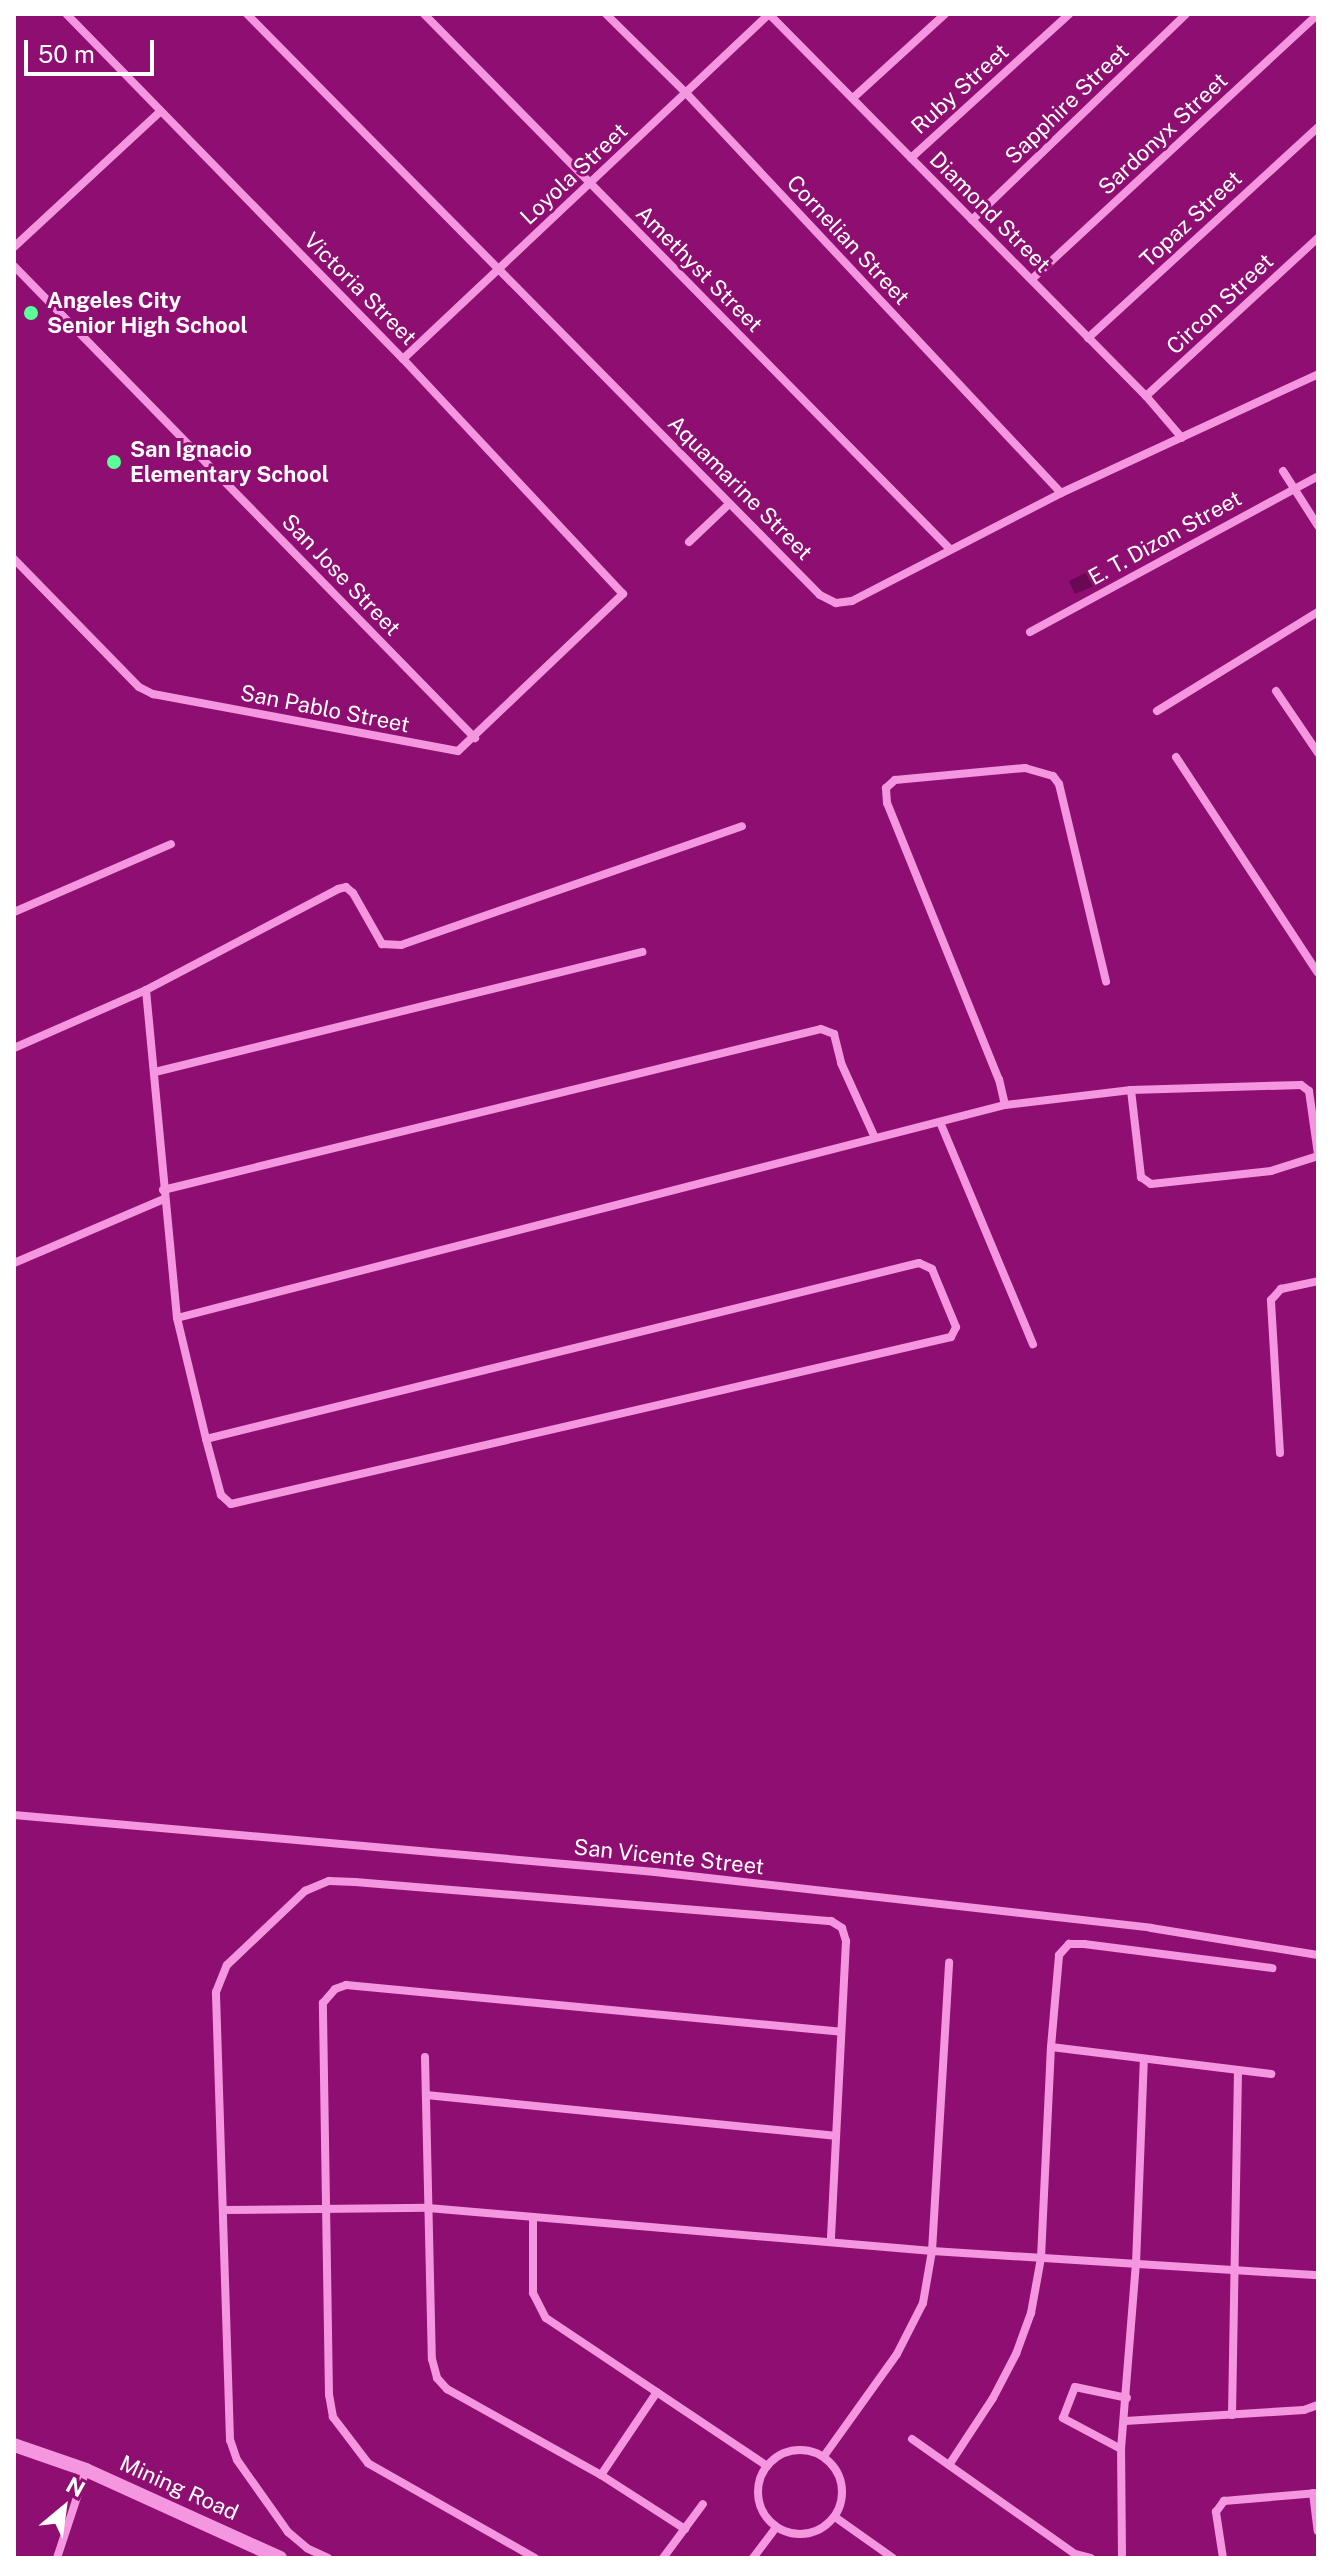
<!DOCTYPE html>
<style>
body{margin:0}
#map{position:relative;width:1332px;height:2572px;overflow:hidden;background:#8f0e71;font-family:"Public Sans",sans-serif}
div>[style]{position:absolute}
.water>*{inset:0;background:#6b0853}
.minor>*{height:8px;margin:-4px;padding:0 4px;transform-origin:4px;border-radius:4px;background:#f497e0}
.minor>.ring{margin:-4px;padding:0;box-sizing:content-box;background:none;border:8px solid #f497e0;border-radius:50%}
.tertiary>*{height:14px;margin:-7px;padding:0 7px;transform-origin:7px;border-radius:7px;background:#f497e0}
.dots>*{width:22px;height:22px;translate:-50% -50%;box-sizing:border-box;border:4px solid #8f0e71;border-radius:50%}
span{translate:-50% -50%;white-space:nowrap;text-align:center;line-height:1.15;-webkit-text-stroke:6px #8f0e71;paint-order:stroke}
.street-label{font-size:22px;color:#fff}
.poi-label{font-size:22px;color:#fff;font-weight:700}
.left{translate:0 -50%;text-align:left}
.frame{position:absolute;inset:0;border:16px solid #fff;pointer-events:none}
.north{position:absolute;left:24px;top:2468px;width:80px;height:80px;-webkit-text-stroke:6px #8f0e71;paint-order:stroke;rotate:29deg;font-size:22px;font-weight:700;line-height:32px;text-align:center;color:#fff}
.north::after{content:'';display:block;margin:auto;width:28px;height:36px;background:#fff;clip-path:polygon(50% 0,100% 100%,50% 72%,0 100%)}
.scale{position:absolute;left:24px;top:40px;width:130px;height:36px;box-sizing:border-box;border:4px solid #fff;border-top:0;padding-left:10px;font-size:24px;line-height:28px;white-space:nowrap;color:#fff;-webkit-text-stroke:6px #8f0e71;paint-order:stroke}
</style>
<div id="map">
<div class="water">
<div style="clip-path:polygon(1095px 568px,1101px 583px,1075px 594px,1069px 581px)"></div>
</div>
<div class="minor">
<div style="left:247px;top:14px;width:816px;rotate:45.4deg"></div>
<div style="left:820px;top:595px;width:18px;rotate:27deg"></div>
<div style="left:836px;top:603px;width:16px;rotate:-7deg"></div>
<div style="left:852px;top:601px;width:235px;rotate:-27.3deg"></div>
<div style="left:1061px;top:493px;width:283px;rotate:-24.8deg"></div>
<div style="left:424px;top:14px;width:749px;rotate:45.49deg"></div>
<div style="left:606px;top:14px;width:114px;rotate:44.6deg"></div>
<div style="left:687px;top:94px;width:547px;rotate:46.85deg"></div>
<div style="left:853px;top:98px;width:125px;rotate:-42.4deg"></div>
<div style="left:911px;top:158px;width:214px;rotate:-42.3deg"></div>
<div style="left:972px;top:220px;width:297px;rotate:-43.9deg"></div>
<div style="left:14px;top:247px;width:199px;rotate:-42.8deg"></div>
<div style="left:14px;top:266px;width:660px;rotate:45.68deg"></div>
<div style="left:1032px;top:279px;width:390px;rotate:-42.8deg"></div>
<div style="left:1088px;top:338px;width:312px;rotate:-42.5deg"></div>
<div style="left:403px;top:359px;width:503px;rotate:-43.31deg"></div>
<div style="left:769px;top:14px;width:537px;rotate:45.38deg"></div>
<div style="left:1146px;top:396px;width:55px;rotate:49.4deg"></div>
<div style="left:1146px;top:396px;width:234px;rotate:-42.6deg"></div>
<div style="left:1283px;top:471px;width:65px;rotate:57.5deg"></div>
<div style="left:689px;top:542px;width:55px;rotate:-43.5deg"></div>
<div style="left:14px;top:559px;width:179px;rotate:45.7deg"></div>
<div style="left:139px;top:687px;width:16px;rotate:27deg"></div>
<div style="left:153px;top:694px;width:310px;rotate:10.6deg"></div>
<div style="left:458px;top:751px;width:228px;rotate:-43.6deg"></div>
<div style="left:623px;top:594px;width:322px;rotate:-133.1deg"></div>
<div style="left:403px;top:359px;width:482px;rotate:-134.3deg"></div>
<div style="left:1030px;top:632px;width:328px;rotate:-28.4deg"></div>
<div style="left:1276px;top:691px;width:75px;rotate:55.9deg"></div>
<div style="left:1157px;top:711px;width:189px;rotate:-31.6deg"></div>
<div style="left:1176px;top:757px;width:258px;rotate:56.7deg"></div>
<div style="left:14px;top:912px;width:171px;rotate:-23.4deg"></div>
<div style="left:146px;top:990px;width:329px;rotate:84.6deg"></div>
<div style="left:177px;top:1318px;width:855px;rotate:-14.43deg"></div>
<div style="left:1005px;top:1105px;width:26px;rotate:-103deg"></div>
<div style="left:999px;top:1080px;width:299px;rotate:-112deg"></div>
<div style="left:887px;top:803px;width:15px;rotate:-94deg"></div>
<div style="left:886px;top:788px;width:12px;rotate:-42deg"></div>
<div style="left:895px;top:780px;width:131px;rotate:-5.3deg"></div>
<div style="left:1025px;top:768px;width:29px;rotate:16deg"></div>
<div style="left:1053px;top:776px;width:10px;rotate:53deg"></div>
<div style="left:1059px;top:784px;width:203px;rotate:76.6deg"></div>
<div style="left:14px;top:1048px;width:144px;rotate:-23.7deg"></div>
<div style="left:146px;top:990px;width:217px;rotate:-27.7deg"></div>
<div style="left:338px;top:889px;width:8px;rotate:-14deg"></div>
<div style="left:346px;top:887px;width:9px;rotate:41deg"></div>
<div style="left:353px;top:893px;width:59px;rotate:60.4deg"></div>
<div style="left:382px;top:944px;width:19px;rotate:3deg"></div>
<div style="left:401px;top:945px;width:361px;rotate:-19.2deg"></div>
<div style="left:155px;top:1072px;width:502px;rotate:-13.84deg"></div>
<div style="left:1131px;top:1090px;width:170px;rotate:-1.7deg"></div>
<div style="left:1301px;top:1085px;width:10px;rotate:37deg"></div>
<div style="left:1309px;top:1091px;width:64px;rotate:81.9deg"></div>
<div style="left:1005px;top:1105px;width:127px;rotate:-6.8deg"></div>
<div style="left:1131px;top:1090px;width:88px;rotate:83.4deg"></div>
<div style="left:1141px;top:1177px;width:12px;rotate:35deg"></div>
<div style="left:1151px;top:1184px;width:121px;rotate:-6.2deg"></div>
<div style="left:1271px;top:1171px;width:49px;rotate:-17.7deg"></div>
<div style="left:940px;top:1122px;width:241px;rotate:67.3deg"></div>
<div style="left:163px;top:1190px;width:677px;rotate:-13.75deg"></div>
<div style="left:821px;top:1029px;width:14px;rotate:21deg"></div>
<div style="left:834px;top:1034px;width:30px;rotate:76deg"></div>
<div style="left:841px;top:1063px;width:82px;rotate:65.6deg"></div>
<div style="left:14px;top:1263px;width:163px;rotate:-23.1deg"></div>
<div style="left:177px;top:1318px;width:124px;rotate:76.5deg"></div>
<div style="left:206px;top:1439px;width:58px;rotate:75deg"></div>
<div style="left:221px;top:1495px;width:13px;rotate:42deg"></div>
<div style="left:231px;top:1504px;width:739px;rotate:-13.06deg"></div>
<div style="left:951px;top:1337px;width:11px;rotate:-63deg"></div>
<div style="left:956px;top:1327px;width:63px;rotate:-112.5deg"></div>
<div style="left:932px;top:1269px;width:14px;rotate:-155deg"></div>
<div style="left:919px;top:1263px;width:734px;rotate:166.13deg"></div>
<div style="left:1280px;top:1453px;width:153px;rotate:-93.4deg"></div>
<div style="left:1271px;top:1300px;width:15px;rotate:-48deg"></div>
<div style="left:1281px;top:1289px;width:38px;rotate:-12deg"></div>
<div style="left:14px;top:1815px;width:644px;rotate:5.08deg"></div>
<div style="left:655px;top:1872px;width:499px;rotate:6.4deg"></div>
<div style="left:1151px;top:1928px;width:169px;rotate:9.2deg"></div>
<div style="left:1051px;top:2047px;width:222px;rotate:7deg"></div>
<div style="left:425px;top:2057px;width:302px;rotate:88.7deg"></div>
<div style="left:432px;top:2359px;width:20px;rotate:75deg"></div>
<div style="left:437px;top:2378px;width:15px;rotate:48deg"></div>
<div style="left:447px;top:2389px;width:176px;rotate:29.2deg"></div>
<div style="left:601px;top:2475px;width:100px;rotate:32.7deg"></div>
<div style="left:426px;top:2095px;width:411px;rotate:5.7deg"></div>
<div style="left:223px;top:2210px;width:205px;rotate:-0.6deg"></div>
<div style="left:428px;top:2208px;width:506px;rotate:4.88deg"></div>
<div style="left:932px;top:2251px;width:387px;rotate:3.6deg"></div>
<div style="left:533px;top:2218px;width:75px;rotate:90deg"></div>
<div style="left:533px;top:2293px;width:28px;rotate:63deg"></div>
<div style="left:546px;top:2318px;width:265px;rotate:33.8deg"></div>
<div style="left:1232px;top:2415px;width:345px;rotate:-89deg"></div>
<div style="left:1125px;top:2421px;width:179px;rotate:-3.5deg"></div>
<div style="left:1304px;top:2410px;width:15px;rotate:-20deg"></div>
<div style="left:912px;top:2439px;width:199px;rotate:35.2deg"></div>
<div style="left:1075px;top:2554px;width:16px;rotate:14deg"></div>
<div style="left:1121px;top:2449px;width:66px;rotate:-151.9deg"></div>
<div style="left:1063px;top:2418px;width:33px;rotate:-69deg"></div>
<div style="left:1075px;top:2387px;width:53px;rotate:11.9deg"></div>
<div class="ring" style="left:758px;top:2450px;width:76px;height:76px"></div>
<div style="left:824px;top:2456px;width:125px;rotate:-54.4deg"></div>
<div style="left:897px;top:2354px;width:57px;rotate:-63deg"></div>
<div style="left:923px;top:2303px;width:53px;rotate:-80.2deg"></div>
<div style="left:932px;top:2251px;width:289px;rotate:-86.6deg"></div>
<div style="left:949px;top:2465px;width:80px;rotate:-56.7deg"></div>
<div style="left:993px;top:2398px;width:50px;rotate:-62.4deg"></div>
<div style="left:1016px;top:2354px;width:44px;rotate:-69.9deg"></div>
<div style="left:1031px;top:2313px;width:56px;rotate:-79.7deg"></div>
<div style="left:1041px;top:2258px;width:211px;rotate:-87.3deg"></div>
<div style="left:1051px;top:2047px;width:92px;rotate:-85deg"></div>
<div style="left:1059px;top:1955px;width:15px;rotate:-48deg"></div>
<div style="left:1069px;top:1944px;width:15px"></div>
<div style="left:1084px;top:1944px;width:190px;rotate:7.3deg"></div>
<div style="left:601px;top:2475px;width:100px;rotate:-56deg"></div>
<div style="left:1313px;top:2493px;width:38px;rotate:83deg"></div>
<div style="left:835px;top:2517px;width:71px;rotate:35.3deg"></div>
<div style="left:57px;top:2558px;width:93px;rotate:-71.8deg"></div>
<div style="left:328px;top:2558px;width:23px;rotate:-155deg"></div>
<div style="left:307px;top:2548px;width:25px;rotate:-140deg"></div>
<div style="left:288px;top:2532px;width:88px;rotate:-125.3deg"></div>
<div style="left:237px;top:2460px;width:21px;rotate:-109deg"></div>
<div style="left:230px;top:2440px;width:448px;rotate:-91.8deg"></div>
<div style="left:216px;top:1992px;width:29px;rotate:-68deg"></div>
<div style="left:227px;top:1965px;width:108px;rotate:-43.5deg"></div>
<div style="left:305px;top:1891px;width:26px;rotate:-23deg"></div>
<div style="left:329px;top:1881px;width:26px;rotate:2deg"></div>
<div style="left:355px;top:1882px;width:478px;rotate:4.7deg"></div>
<div style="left:831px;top:1921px;width:13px;rotate:32deg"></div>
<div style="left:842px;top:1928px;width:14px;rotate:73deg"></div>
<div style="left:846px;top:1941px;width:300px;rotate:92.9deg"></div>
<div style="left:535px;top:2558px;width:192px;rotate:-150.4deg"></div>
<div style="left:368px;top:2463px;width:58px;rotate:-127.3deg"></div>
<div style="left:333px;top:2417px;width:22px;rotate:-100deg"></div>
<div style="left:329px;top:2395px;width:392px;rotate:-90.9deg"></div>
<div style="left:323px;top:2003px;width:18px;rotate:-49deg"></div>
<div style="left:335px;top:1989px;width:12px;rotate:-20deg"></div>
<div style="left:346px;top:1985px;width:495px;rotate:5.4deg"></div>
<div style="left:663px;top:2558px;width:67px;rotate:-53.5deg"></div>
<div style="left:753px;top:2558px;width:39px;rotate:-53deg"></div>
<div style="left:1122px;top:2558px;width:109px;rotate:-90.5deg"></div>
<div style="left:1121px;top:2449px;width:186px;rotate:-85.4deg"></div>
<div style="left:1136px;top:2264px;width:205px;rotate:-87.8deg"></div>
<div style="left:1223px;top:2558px;width:47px;rotate:-98.7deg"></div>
<div style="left:1216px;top:2512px;width:14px;rotate:-54deg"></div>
<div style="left:1224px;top:2501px;width:94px;rotate:-4.9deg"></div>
</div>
<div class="tertiary">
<div style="left:14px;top:2445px;width:76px;rotate:19.1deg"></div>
<div style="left:86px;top:2470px;width:213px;rotate:24.4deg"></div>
</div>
<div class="dots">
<div style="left:31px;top:313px;background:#5aff98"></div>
<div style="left:114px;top:462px;background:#5aff98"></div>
</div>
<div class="street-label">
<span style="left:960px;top:89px;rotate:-42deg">Ruby Street</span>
<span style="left:1067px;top:104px;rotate:-44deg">Sapphire Street</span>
<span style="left:1163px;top:134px;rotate:-43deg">Sardonyx Street</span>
<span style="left:574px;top:174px;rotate:-43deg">Loyola Street</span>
<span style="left:990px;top:212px;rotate:45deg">Diamond Street</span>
<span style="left:1191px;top:219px;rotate:-43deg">Topaz Street</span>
<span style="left:848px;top:240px;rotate:47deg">Cornelian Street</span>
<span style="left:699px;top:269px;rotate:45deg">Amethyst Street</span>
<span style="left:360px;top:289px;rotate:45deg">Victoria Street</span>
<span style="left:1220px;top:304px;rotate:-43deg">Circon Street</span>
<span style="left:740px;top:488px;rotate:45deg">Aquamarine Street</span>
<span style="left:1165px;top:538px;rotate:-29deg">E. T. Dizon Street</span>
<span style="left:341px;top:575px;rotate:46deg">San Jose Street</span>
<span style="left:325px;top:709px;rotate:11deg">San Pablo Street</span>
<span style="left:669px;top:1857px;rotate:6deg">San Vicente Street</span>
<span style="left:179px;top:2488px;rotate:24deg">Mining Road</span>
</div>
<div class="poi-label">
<span class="left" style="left:47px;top:313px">Angeles City<br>Senior High School</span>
<span class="left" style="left:130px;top:462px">San Ignacio<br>Elementary School</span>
</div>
<div class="frame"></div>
<div class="north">N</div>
<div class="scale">50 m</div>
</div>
